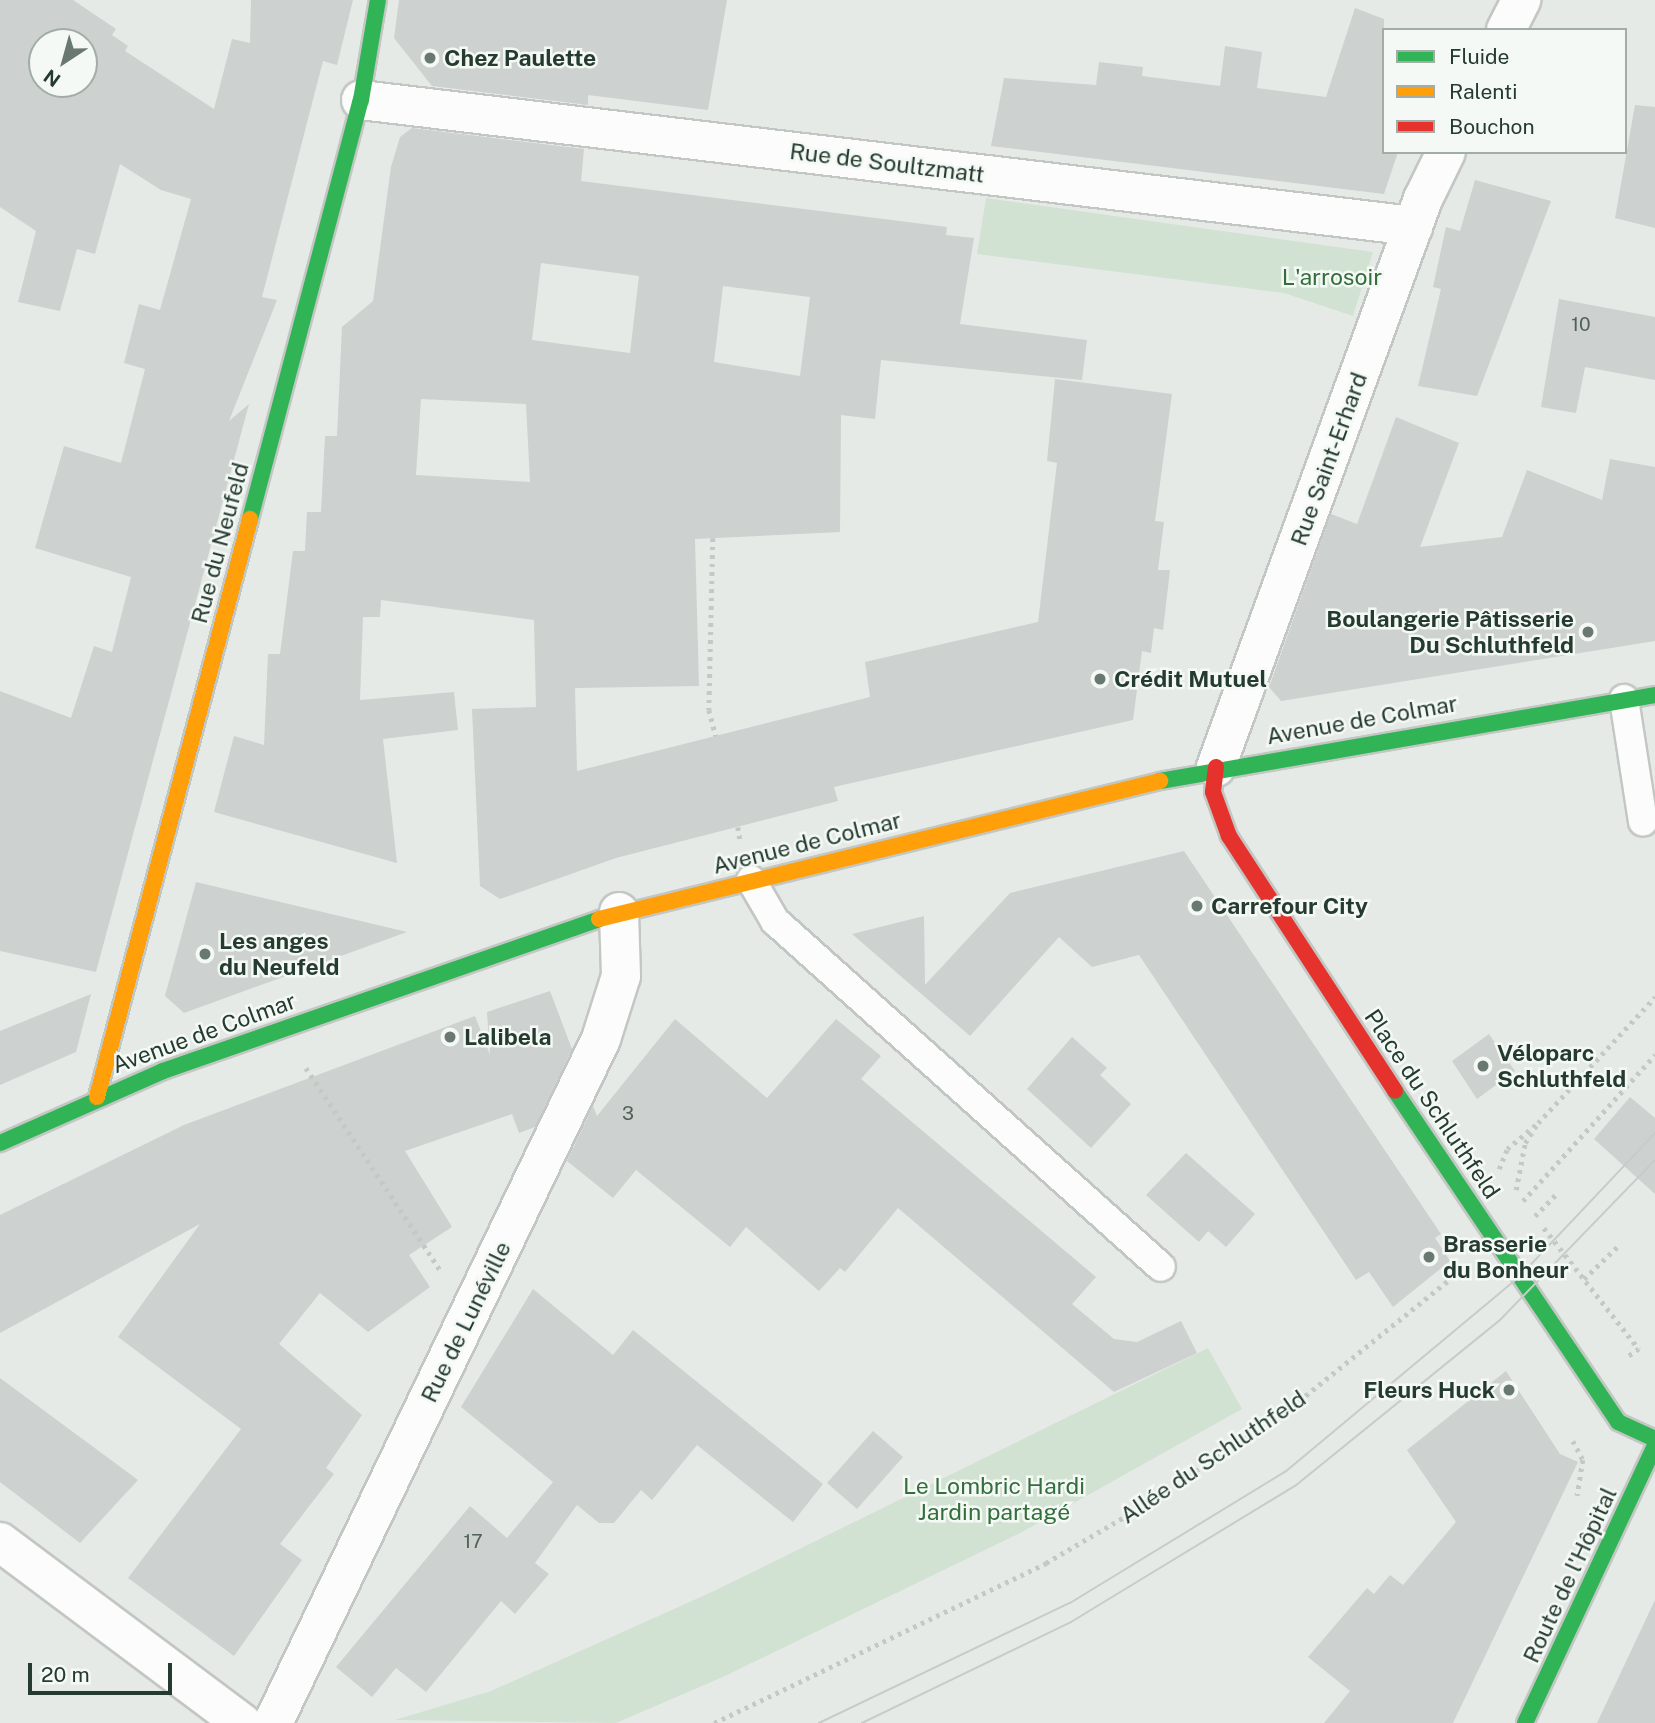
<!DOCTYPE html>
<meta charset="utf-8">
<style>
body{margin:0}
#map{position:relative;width:1655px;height:1723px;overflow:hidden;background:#e6eae7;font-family:"Public Sans",sans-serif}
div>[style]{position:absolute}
.green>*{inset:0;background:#d1e1d2}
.building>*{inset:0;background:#cdd1cf}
.path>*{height:4.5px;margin-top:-2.25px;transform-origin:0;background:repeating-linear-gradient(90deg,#c2cac5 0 3.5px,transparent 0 8.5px)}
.roads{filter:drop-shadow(2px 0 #c3c7c4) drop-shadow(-2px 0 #c3c7c4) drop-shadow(0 2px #c3c7c4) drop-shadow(0 -2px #c3c7c4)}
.lane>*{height:28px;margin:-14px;padding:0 14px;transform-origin:14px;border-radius:14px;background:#fbfcfb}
.street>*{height:38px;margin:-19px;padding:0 19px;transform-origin:19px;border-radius:19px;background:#fbfcfb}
.fast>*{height:16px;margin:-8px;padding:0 8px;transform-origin:8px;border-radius:8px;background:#30b455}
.slow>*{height:16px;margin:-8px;padding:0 8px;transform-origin:8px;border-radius:8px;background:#ff9f0a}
.jam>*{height:16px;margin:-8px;padding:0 8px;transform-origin:8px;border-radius:8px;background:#e5322d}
.tram>*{height:2px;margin:-1px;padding:0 1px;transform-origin:1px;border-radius:1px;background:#c7cbc9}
.dots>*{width:19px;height:19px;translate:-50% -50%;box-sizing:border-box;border:4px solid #f4f9f5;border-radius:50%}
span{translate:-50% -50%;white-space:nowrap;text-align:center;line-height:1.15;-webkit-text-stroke:5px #f4f9f5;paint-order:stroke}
.number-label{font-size:19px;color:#506158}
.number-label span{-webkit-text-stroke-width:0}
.poi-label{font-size:23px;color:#253b30;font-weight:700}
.left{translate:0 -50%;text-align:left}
.right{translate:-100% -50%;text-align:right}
.street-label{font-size:23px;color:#253b30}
.park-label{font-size:23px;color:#346e3d}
.legend{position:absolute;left:1382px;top:28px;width:245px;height:126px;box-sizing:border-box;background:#f4f9f5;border:2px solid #a1ada6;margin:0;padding:9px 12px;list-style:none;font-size:21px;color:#253b30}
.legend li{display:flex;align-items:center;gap:14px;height:35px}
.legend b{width:35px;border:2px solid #a1ada6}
.north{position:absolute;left:28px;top:28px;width:70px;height:70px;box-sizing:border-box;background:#f4f9f5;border:2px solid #a1ada6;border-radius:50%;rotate:216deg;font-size:19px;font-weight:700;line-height:28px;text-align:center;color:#253b30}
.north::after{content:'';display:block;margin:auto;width:24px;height:32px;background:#697870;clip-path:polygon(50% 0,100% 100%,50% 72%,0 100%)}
.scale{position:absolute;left:28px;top:1663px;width:144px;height:32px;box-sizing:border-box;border:4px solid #253b30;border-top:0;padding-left:9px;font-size:21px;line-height:24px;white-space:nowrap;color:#253b30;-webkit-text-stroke:5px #f4f9f5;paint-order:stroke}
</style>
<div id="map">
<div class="green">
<div style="clip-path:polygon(986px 198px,1373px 252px,1353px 316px,1284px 293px,977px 254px)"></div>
<div style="clip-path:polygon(1208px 1348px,1242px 1409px,1022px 1532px,725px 1676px,616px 1723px,395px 1720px,491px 1691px,714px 1591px)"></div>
</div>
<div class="building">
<div style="clip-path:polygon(evenodd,0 0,73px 0,116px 29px,112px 35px,128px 46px,125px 51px,214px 109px,232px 39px,250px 43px,251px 0,353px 0,337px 65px,323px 61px,262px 297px,277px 300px,229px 421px,249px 404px,96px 972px,0 951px,0 691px,71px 718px,94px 646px,112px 652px,131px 577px,35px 548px,64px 446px,121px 463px,145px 369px,124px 363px,139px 304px,160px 310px,191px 199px,161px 190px,120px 164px,95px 254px,77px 249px,60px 311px,18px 302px,36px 231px,0 207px,0 0,42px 42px,84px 42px,84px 84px,42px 84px,42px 42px)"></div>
<div style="clip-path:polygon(399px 0,727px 0,708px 110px,588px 95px,588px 105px,432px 86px,394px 38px)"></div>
<div style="clip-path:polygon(1355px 8px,1384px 19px,1384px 152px,1398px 152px,1384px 194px,991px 146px,1004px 78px,1096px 85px,1099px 62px,1143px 67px,1142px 76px,1220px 86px,1225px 46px,1262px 52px,1257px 88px,1326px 97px)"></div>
<div style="clip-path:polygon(1635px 105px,1655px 107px,1655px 228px,1615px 218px)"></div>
<div style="clip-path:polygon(evenodd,412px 128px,584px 149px,581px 181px,947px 227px,946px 235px,974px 238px,960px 324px,1087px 340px,1082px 380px,881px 360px,875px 419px,841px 415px,840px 532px,695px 539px,699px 686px,575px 688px,577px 771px,870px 697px,865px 662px,1038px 622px,1057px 463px,1047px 461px,1055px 379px,1172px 394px,1155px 521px,1164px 522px,1158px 570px,1170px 570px,1163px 630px,1154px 628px,1151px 653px,1142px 651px,1133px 720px,834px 787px,838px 801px,616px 858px,500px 899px,480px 886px,472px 709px,536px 707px,534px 620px,381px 600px,380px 617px,363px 617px,360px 700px,454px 692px,458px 730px,383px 739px,397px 863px,214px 812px,234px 736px,264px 745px,268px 654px,280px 654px,293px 551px,305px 551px,307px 512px,321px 512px,325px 436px,337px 436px,342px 327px,373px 301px,391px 167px,400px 137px,412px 128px,541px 263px,639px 276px,630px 353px,532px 340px,541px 263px,412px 128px,723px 286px,810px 297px,800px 376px,714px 362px,723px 286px,412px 128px,421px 399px,526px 404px,530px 482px,416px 475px,421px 399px)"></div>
<div style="clip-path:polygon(1475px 180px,1551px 201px,1477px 396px,1418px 386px,1441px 289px,1433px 287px,1446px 227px,1460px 231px)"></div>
<div style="clip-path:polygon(1559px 299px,1655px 317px,1655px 380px,1585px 367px,1576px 413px,1541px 407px)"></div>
<div style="clip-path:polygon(1396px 417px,1459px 443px,1420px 547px,1502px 537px,1527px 470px,1602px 500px,1610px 459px,1655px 467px,1655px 641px,1281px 701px,1269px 687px,1331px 514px,1357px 524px)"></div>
<div style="clip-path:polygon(1184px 851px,1441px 1234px,1435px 1238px,1450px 1261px,1393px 1307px,1369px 1272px,1356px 1280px,1139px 955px,1092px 967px,1059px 937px,970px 1036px,852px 934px,924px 916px,925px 985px,1010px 893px)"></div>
<div style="clip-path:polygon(196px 882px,407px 932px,184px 1013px,165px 996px)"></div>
<div style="clip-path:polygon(550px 991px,572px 1049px,535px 1127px,519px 1133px,512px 1114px,405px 1151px,452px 1227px,409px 1255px,430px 1287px,368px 1332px,320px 1293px,279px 1344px,362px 1415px,326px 1468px,334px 1474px,280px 1544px,302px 1560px,234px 1656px,128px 1578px,241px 1429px,118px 1337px,200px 1224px,0 1333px,0 1215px,184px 1125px,475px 1016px,490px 1055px,487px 1012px)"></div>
<div style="clip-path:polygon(91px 994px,76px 1052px,0 1085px,0 1031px)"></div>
<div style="clip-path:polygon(675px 1019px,767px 1098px,836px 1019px,881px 1056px,861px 1079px,1096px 1277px,1072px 1304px,1114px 1339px,1137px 1342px,1181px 1321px,1197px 1353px,1114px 1392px,898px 1208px,845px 1272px,840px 1268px,819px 1291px,746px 1227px,730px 1247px,636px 1170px,613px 1198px,567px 1161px,593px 1106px,597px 1116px)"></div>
<div style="clip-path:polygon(1489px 1034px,1515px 1071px,1477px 1099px,1452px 1061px)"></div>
<div style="clip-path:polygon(1072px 1037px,1107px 1068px,1100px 1075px,1131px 1104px,1091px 1148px,1027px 1089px)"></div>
<div style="clip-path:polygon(1630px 1097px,1655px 1118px,1655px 1194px,1594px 1139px)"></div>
<div style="clip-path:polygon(1186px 1153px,1255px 1214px,1226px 1247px,1208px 1231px,1199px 1242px,1146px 1195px)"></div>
<div style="clip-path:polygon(533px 1289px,613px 1355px,633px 1330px,823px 1484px,793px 1522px,697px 1445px,652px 1500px,641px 1490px,614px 1523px,599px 1523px,577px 1505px,535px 1563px,549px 1574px,515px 1614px,501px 1601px,426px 1692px,396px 1668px,372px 1697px,336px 1667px,470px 1506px,507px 1538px,553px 1482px,461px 1407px)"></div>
<div style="clip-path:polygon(1506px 1371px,1560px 1454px,1578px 1462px,1453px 1723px,1324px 1723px,1350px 1691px,1308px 1657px,1367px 1588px,1374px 1594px,1390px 1575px,1403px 1585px,1456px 1522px,1407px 1450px)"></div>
<div style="clip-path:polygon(0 1378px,138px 1480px,80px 1543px,0 1482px)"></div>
<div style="clip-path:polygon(873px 1431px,903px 1457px,857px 1509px,827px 1483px)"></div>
<div style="clip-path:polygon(1655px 1600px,1655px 1723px,1597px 1723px)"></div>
</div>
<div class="path">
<div style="left:713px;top:538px;width:172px;rotate:91.3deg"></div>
<div style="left:709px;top:710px;width:27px;rotate:75deg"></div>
<div style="left:738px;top:827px;width:12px;rotate:81deg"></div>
<div style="left:306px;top:1068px;width:244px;rotate:56.4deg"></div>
<div style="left:1499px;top:1169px;width:22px;rotate:-68deg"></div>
<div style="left:1507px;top:1149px;width:40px;rotate:-40deg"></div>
<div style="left:1516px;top:1190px;width:48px;rotate:-79.2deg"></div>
<div style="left:1525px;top:1143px;width:24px;rotate:-57deg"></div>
<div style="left:1538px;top:1123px;width:172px;rotate:-47.1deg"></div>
<div style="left:1523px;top:1201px;width:197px;rotate:-47.9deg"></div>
<div style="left:1535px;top:1216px;width:33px;rotate:-46deg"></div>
<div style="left:1544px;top:1228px;width:154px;rotate:51.9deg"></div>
<div style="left:1639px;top:1349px;width:16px;rotate:145deg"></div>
<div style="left:1584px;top:1279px;width:46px;rotate:-44.1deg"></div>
<div style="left:1573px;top:1441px;width:21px;rotate:62deg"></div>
<div style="left:1583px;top:1460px;width:36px;rotate:99deg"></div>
<div style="left:714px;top:1723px;width:369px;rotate:-25.7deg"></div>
<div style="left:1046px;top:1563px;width:91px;rotate:-30.5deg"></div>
<div style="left:1124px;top:1517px;width:184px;rotate:-32.8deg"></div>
<div style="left:1279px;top:1417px;width:234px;rotate:-38.9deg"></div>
</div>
<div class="roads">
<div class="lane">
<div style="left:1624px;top:699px;width:124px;rotate:81.2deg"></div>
<div style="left:751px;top:880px;width:48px;rotate:59.7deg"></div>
<div style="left:775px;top:921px;width:518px;rotate:41.87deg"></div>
</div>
<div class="street">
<div style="left:1506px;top:30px;width:34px;rotate:-63deg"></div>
<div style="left:361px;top:100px;width:1060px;rotate:6.83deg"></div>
<div style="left:1216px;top:767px;width:605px;rotate:-69.98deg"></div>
<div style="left:1423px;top:199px;width:52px;rotate:-63.9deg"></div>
<div style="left:0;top:1542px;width:302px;rotate:36.8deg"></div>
<div style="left:273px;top:1723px;width:759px;rotate:-64.38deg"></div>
<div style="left:601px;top:1039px;width:66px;rotate:-72.4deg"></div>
<div style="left:621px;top:976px;width:64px;rotate:-91.8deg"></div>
</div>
<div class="fast">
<div style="left:250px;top:519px;width:433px;rotate:-75.2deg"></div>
<div style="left:361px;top:100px;width:101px;rotate:-80.4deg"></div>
<div style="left:1160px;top:781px;width:502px;rotate:-9.86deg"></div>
<div style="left:1395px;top:1091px;width:399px;rotate:56deg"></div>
<div style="left:1618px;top:1422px;width:41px;rotate:24.7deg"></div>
<div style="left:0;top:1143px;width:178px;rotate:-23.8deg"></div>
<div style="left:163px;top:1071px;width:462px;rotate:-19.2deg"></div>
<div style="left:1525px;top:1723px;width:306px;rotate:-64.9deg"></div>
</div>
<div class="slow">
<div style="left:599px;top:919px;width:578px;rotate:-13.82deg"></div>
<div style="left:97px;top:1097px;width:598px;rotate:-75.17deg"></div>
</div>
<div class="jam">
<div style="left:1216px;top:767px;width:25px;rotate:97deg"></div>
<div style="left:1213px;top:792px;width:47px;rotate:70deg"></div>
<div style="left:1229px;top:836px;width:304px;rotate:56.9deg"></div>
</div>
</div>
<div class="tram">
<div style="left:819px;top:1723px;width:278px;rotate:-25.6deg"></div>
<div style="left:1070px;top:1603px;width:252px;rotate:-31.4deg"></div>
<div style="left:1285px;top:1472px;width:305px;rotate:-39.8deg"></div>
<div style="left:1519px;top:1277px;width:198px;rotate:-46.6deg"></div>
<div style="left:862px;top:1723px;width:232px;rotate:-25.8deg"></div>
<div style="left:1071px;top:1622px;width:262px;rotate:-31.3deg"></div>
<div style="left:1295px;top:1486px;width:262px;rotate:-39deg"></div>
<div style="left:1499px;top:1321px;width:224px;rotate:-45.9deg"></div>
</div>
<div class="dots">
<div style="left:430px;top:58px;background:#697870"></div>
<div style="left:1588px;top:632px;background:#697870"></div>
<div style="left:1100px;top:679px;background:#697870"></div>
<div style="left:1197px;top:906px;background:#697870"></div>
<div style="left:205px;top:954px;background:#697870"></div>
<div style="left:450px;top:1037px;background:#697870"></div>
<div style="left:1483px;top:1066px;background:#697870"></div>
<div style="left:1429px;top:1257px;background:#697870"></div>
<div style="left:1509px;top:1390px;background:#697870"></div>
</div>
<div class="number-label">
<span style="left:1581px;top:325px">10</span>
<span style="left:628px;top:1114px">3</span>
<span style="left:473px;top:1542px">17</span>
</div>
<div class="poi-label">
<span class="left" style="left:444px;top:58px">Chez Paulette</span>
<span class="right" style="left:1574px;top:632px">Boulangerie Pâtisserie<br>Du Schluthfeld</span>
<span class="left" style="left:1114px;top:679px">Crédit Mutuel</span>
<span class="left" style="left:1211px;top:906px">Carrefour City</span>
<span class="left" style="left:219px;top:954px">Les anges<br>du Neufeld</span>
<span class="left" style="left:464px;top:1037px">Lalibela</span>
<span class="left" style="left:1497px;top:1066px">Véloparc<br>Schluthfeld</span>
<span class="left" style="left:1443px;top:1257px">Brasserie<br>du Bonheur</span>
<span class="right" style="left:1495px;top:1390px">Fleurs Huck</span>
</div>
<div class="street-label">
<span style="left:887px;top:163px;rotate:7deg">Rue de Soultzmatt</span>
<span style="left:1329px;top:459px;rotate:-70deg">Rue Saint-Erhard</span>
<span style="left:220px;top:543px;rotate:-75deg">Rue du Neufeld</span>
<span style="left:1362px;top:720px;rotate:-10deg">Avenue de Colmar</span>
<span style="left:807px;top:843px;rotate:-14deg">Avenue de Colmar</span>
<span style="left:204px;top:1033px;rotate:-20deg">Avenue de Colmar</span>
<span style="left:1432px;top:1104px;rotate:56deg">Place du Schluthfeld</span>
<span style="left:466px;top:1322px;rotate:-64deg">Rue de Lunéville</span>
<span style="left:1213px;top:1457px;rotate:-34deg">Allée du Schluthfeld</span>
<span style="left:1570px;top:1575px;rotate:-65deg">Route de l'Hôpital</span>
</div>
<div class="park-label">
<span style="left:1332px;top:277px">L'arrosoir</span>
<span style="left:994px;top:1499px">Le Lombric Hardi<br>Jardin partagé</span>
</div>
<ul class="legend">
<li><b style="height:9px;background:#30b455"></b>Fluide</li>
<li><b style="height:9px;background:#ff9f0a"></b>Ralenti</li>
<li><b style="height:9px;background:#e5322d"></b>Bouchon</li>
</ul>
<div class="north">N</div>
<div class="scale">20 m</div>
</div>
